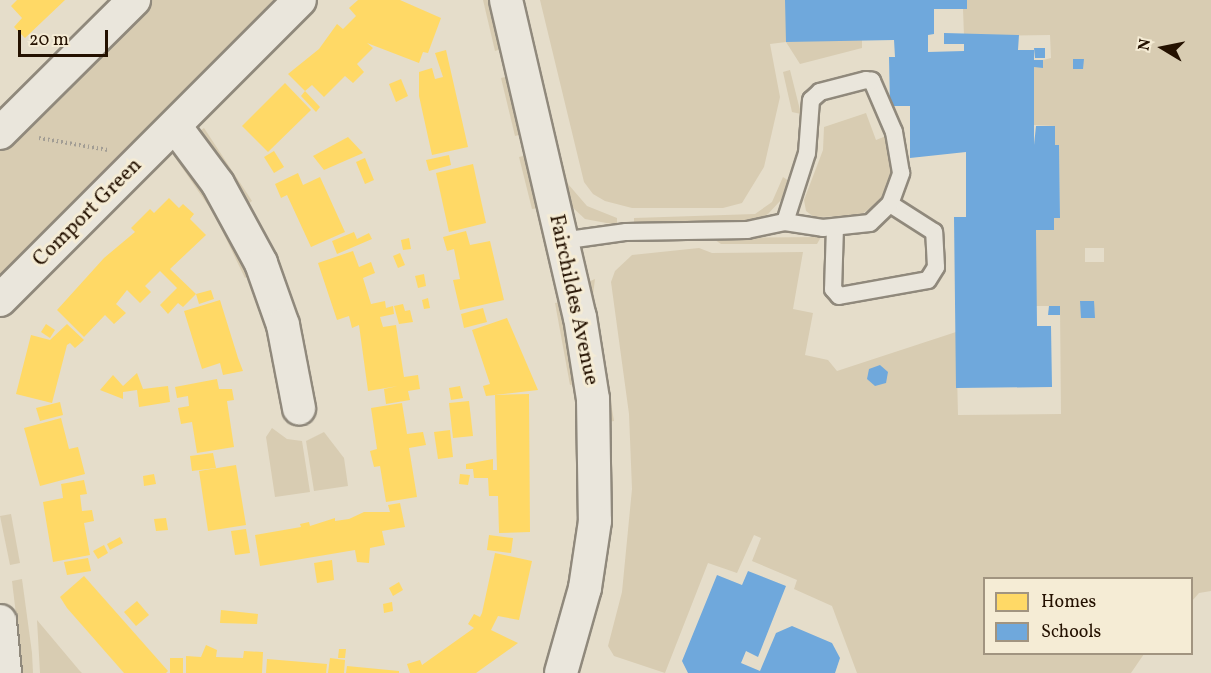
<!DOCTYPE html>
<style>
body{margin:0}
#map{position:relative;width:1211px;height:673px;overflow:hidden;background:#e5ddca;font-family:Vollkorn,serif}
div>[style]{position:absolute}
.green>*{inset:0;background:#d8ccb2}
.homes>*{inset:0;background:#ffd966}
.schools>*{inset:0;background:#6fa8dc}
.path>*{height:4px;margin-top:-2px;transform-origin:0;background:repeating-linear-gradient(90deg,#a29d94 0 1.5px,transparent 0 4.5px)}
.roads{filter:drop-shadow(2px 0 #90897c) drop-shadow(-2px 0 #90897c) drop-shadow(0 2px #90897c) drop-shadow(0 -2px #90897c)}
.service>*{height:16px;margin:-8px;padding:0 8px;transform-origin:8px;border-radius:8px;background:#eae6dc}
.minor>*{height:32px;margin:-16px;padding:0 16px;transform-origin:16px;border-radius:16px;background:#eae6dc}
span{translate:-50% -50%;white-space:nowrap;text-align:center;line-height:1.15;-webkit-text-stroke:6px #f5ecd5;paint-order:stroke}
.street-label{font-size:21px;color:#241100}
.legend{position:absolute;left:983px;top:577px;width:210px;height:78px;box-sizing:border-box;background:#f5ecd5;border:2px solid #a19480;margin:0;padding:8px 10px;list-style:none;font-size:18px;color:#241100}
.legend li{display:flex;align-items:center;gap:12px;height:30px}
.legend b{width:30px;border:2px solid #a19480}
.north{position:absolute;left:1133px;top:18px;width:60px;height:60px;-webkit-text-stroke:4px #f5ecd5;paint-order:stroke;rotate:280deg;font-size:16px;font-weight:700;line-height:24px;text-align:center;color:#241100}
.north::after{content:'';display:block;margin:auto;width:21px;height:27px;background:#241100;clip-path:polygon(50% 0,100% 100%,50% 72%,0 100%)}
.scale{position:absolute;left:18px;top:30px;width:90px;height:27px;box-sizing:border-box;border:3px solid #241100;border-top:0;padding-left:8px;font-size:18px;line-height:21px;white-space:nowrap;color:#241100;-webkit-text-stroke:4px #f5ecd5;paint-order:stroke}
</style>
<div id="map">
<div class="green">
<div style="clip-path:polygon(147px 0,285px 0,0 284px,0 147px)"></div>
<div style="clip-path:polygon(483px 0,492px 0,504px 48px,495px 51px)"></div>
<div style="clip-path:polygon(521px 0,568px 184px,587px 206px,617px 218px,617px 225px,585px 219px,570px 205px)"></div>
<div style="clip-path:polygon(540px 0,785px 0,862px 40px,862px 48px,800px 64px,786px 42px,770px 44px,780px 97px,764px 167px,742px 203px,723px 208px,632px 208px,605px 201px,593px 194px,584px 182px)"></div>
<div style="clip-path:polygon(evenodd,967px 0,1211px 0,1211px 591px,1199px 593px,1192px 601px,1192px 578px,984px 578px,984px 654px,1144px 654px,1131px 673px,857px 673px,832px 606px,794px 589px,797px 580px,752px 561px,761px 538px,754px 535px,737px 573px,708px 563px,665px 673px,614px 656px,608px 646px,622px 592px,632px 489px,629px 414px,611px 282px,615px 271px,632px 255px,699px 248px,712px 253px,803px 252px,793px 309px,813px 313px,805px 355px,828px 360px,837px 371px,956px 332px,958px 415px,1061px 414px,1060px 306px,1036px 306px,1036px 230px,1054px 230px,1054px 218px,1060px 217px,1059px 146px,1055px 145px,1055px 126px,1034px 125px,1034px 67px,1043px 67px,1043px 60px,1051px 58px,1050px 35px,964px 36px,963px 9px,967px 9px,967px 0,1085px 248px,1104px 248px,1104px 262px,1085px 262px,1085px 248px)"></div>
<div style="clip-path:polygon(790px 70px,801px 114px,792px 112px,783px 72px)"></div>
<div style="clip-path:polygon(509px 76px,523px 134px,515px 136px,501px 78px)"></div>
<div style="clip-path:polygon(866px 113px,876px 140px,886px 136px,892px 164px,889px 188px,875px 205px,859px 216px,814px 217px,806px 211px,804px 200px,823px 150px,824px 127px)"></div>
<div style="clip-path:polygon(204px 128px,252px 201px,245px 206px,197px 133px)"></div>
<div style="clip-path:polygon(178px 152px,186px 158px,252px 274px,245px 278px,214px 214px,174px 156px)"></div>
<div style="clip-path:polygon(528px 155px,540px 208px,532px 209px,519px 157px)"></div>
<div style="clip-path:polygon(783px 177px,789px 181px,781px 200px,768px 214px,750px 223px,634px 225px,634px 218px,755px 214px,772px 202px)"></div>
<div style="clip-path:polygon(821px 237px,817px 244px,721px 244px,712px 238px)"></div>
<div style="clip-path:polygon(595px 279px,593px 295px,614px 421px,609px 422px,603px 359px,586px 283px)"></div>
<div style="clip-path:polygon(562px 302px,577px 383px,570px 385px,555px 303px)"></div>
<div style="clip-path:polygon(272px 428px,287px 439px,302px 441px,310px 492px,275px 497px,266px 437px)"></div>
<div style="clip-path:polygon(324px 432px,344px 458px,348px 486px,314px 491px,306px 441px)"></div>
<div style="clip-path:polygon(11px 514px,20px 563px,10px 565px,0 516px)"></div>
<div style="clip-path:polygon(22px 579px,32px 653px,33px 673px,23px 673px,12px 581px)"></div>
<div style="clip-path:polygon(37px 620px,79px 670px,82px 673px,40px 673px)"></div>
</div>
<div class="homes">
<div style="clip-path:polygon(17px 0,65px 0,25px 38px,14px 27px,22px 18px,11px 6px)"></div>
<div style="clip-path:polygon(358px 0,400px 0,441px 18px,428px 53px,423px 52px,419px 63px,367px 43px,373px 48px,357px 64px,364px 72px,353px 83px,345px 76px,324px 97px,312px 85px,305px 91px,288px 74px,319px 49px,337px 24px,343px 29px,356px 16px,349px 8px)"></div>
<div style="clip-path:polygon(446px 50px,468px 147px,432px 155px,419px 96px,419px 72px,432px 68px,435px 79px,443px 77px,435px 53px)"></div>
<div style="clip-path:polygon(401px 79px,408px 96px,396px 102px,389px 84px)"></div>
<div style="clip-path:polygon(285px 83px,311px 110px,268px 152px,242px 126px)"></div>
<div style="clip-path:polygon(305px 91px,320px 107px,316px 112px,301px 96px)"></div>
<div style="clip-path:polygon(348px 137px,363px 153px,324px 170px,313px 156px)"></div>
<div style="clip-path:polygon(274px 151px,284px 167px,274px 173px,264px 157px)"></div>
<div style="clip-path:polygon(449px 155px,451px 165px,429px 171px,426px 160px)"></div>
<div style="clip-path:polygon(365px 158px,374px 180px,365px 184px,356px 162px)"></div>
<div style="clip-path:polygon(473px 164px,486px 223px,449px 232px,436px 173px)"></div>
<div style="clip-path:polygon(298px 173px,303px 185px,320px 177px,345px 232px,311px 247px,287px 195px,281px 198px,275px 184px)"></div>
<div style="clip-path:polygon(169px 198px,179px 208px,183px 204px,194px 214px,190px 219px,206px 235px,170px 269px,196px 294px,211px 290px,214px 299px,199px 304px,196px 294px,183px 307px,178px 303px,168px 314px,160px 305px,177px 288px,160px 271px,145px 286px,151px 292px,140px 303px,127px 290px,116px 304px,126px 313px,114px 324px,105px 315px,84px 337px,57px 310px,104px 258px,135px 232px,131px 228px,150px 209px,154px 213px)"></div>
<div style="clip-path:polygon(466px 231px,470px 245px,490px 241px,504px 300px,460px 310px,453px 280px,460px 279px,454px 249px,447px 251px,443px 237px)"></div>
<div style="clip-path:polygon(354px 232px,357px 239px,369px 233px,372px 239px,337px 254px,332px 241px)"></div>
<div style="clip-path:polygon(409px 238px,411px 249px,403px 250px,401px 240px)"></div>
<div style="clip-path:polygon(353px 251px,359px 267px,371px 262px,375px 273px,363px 278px,371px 304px,385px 301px,386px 308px,393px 306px,394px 314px,380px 317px,383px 327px,396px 325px,404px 377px,418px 375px,420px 389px,408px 391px,410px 400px,386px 404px,384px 389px,398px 386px,368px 391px,359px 325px,352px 328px,349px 316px,337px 320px,318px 263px)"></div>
<div style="clip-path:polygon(400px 253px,405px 265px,398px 268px,393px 256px)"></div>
<div style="clip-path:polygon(424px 274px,426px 286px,418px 288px,415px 276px)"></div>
<div style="clip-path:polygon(428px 298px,430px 308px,424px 309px,422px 300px)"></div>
<div style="clip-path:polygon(220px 300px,238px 358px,243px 371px,223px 375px,220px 363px,202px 369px,184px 311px)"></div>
<div style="clip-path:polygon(403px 304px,405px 311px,410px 310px,413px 322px,399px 324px,394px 306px)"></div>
<div style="clip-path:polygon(483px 308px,487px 322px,464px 328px,461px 314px)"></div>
<div style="clip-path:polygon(507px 318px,538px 390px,486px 396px,483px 386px,490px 384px,472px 330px)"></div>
<div style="clip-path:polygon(46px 324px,55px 330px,50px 338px,41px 332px)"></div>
<div style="clip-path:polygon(67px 324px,84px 340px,75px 348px,70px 343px,67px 345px,52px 403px,16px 394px,31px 335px,50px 340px)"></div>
<div style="clip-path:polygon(137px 373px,143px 389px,168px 386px,170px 402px,139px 407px,137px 390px,123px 392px,123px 399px,100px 390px,113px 375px,123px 386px)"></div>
<div style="clip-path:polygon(217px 379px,219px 389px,232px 389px,234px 400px,227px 401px,234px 447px,197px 453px,192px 422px,181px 424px,178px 408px,189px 406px,188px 396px,177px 398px,175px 387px)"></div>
<div style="clip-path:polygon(460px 386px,463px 398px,451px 400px,449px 388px)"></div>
<div style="clip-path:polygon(529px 394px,530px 532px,499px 533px,498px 496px,489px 496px,488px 478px,474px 478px,473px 469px,466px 469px,466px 464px,493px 459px,493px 470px,497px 470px,495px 395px)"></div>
<div style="clip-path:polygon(469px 401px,473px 436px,453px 438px,449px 403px)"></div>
<div style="clip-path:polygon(60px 402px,63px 415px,40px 421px,36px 408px)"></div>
<div style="clip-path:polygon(402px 403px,407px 434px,423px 432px,426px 445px,409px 448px,417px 497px,386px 502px,380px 466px,374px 467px,370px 451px,377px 449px,371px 408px)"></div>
<div style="clip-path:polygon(61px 418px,69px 449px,78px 447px,85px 474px,40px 486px,24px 428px)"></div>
<div style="clip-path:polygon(450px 430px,453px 457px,438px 459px,434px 432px)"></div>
<div style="clip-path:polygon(213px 453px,216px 468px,192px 471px,190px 456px)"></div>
<div style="clip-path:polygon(236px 465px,246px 525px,208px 531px,199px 471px)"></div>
<div style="clip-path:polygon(154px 474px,156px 484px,144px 486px,143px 476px)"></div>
<div style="clip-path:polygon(460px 474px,470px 475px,468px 485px,459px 484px)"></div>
<div style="clip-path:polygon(84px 480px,87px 494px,80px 495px,82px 511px,92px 510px,94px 521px,84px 523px,90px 555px,53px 562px,43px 502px,63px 498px,61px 484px)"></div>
<div style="clip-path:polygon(400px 503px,405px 527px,382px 531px,385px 545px,370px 548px,369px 563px,357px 562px,355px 550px,260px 566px,255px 535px,301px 527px,300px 524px,309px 522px,310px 526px,335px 518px,335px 521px,349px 519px,364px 512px,390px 512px,388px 505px)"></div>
<div style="clip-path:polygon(166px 518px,168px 530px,156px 531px,154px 519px)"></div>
<div style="clip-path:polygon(246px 529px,250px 553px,235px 555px,231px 531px)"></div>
<div style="clip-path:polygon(489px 535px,513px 538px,511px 553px,487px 550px)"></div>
<div style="clip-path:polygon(120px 537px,123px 543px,110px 550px,107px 544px)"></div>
<div style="clip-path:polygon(104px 545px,108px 553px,98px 559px,93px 551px)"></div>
<div style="clip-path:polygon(495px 553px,532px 561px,519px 620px,498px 616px,491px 630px,518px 643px,476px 673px,410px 673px,407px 664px,420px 660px,422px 665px,474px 628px,468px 624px,474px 614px,480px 617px,482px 613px)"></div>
<div style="clip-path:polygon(88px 558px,91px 571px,67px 575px,64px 562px)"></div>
<div style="clip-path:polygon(332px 560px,334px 580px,317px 583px,314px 563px)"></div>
<div style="clip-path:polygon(84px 576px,168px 671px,166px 673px,124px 673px,67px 608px,60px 597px)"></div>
<div style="clip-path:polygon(399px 582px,403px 590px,393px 596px,389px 588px)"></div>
<div style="clip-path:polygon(137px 601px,149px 615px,136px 626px,124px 612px)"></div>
<div style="clip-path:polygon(392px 602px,393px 611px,384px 613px,383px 604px)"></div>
<div style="clip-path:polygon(221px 610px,258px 614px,257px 624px,220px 623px)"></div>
<div style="clip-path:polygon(206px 645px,217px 650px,216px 657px,243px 658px,244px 651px,263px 652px,262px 673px,186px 673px,186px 656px,201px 657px)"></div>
<div style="clip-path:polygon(339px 649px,346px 649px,345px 658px,338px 658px)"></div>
<div style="clip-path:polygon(170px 658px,183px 658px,183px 673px,170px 673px)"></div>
<div style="clip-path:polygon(330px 658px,345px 660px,344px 673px,328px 673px)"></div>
<div style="clip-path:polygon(267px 659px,327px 664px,326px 673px,266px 673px)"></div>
<div style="clip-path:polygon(347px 666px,399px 671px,399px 673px,346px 673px)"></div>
</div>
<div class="schools">
<div style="clip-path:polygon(785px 0,967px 0,967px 9px,934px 9px,934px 34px,928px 35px,928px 52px,964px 51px,964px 44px,944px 44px,944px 33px,1019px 35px,1018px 50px,1034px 50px,1034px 60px,1043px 60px,1043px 68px,1034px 67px,1034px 145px,1036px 126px,1055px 126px,1055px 145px,1059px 145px,1060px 218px,1054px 218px,1054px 230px,1036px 230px,1037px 326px,1051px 326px,1052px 387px,956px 388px,954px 217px,966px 217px,966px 152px,910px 158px,910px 106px,890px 106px,889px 57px,895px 57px,894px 40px,786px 42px)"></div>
<div style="clip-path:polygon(1034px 48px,1045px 48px,1045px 58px,1035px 58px)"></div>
<div style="clip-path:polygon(1073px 59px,1084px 59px,1083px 69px,1073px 69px)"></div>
<div style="clip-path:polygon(1080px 301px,1094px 301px,1095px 318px,1081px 318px)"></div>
<div style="clip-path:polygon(1049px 306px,1060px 306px,1060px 315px,1048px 315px)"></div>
<div style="clip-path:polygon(880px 365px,888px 372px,886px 383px,875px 386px,867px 379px,869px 369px)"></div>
<div style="clip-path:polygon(748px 571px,786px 586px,758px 657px,746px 651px,741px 663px,760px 671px,776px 633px,792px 626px,832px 643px,840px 658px,835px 673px,688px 673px,682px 661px,717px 575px,742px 585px)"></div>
</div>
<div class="path">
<div style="left:39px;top:138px;width:70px;rotate:9.9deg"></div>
</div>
<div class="roads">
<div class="service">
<div style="left:835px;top:227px;width:62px;rotate:91.8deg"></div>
<div style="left:833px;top:289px;width:9px;rotate:49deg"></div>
<div style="left:839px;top:296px;width:90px;rotate:-10.2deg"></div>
<div style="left:928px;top:280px;width:15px;rotate:-58deg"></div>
<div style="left:936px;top:267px;width:35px;rotate:-93deg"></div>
<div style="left:934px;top:232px;width:52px;rotate:-147.5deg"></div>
<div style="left:561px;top:241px;width:66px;rotate:-7.9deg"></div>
<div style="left:626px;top:232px;width:121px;rotate:-0.9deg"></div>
<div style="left:747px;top:230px;width:39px;rotate:-12deg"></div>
<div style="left:785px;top:222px;width:38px;rotate:9deg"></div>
<div style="left:823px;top:228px;width:47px;rotate:-6.1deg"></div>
<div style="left:870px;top:223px;width:28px;rotate:-44deg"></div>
<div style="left:890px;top:204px;width:33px;rotate:-70deg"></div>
<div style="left:901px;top:173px;width:42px;rotate:-99.7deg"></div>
<div style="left:894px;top:132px;width:56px;rotate:-113.3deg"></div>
<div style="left:872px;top:81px;width:6px;rotate:-171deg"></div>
<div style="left:866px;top:80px;width:48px;rotate:165.4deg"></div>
<div style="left:820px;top:92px;width:12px;rotate:138deg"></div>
<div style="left:811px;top:100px;width:53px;rotate:94.3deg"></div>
<div style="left:807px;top:153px;width:72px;rotate:107.7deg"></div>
</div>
<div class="minor">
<div style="left:506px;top:0;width:326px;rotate:76.9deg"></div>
<div style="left:580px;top:317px;width:83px;rotate:81deg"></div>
<div style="left:593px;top:399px;width:122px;rotate:89.1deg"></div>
<div style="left:595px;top:521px;width:68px;rotate:98.5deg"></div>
<div style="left:585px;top:588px;width:88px;rotate:105.8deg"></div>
<div style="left:175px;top:126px;width:72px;rotate:53.4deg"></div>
<div style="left:218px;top:184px;width:90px;rotate:61.4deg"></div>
<div style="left:261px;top:263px;width:66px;rotate:70.5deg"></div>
<div style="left:283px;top:325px;width:85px;rotate:79.1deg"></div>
<div style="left:0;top:133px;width:189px;rotate:-44.8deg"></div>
<div style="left:0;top:300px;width:424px;rotate:-45deg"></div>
<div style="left:0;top:621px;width:52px;rotate:84.5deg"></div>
</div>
</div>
<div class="street-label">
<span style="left:88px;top:213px;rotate:-45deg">Comport Green</span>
<span style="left:573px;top:300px;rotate:78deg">Fairchildes Avenue</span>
</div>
<ul class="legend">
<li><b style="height:16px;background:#ffd966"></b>Homes</li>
<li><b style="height:16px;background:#6fa8dc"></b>Schools</li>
</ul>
<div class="north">N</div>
<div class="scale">20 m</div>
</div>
